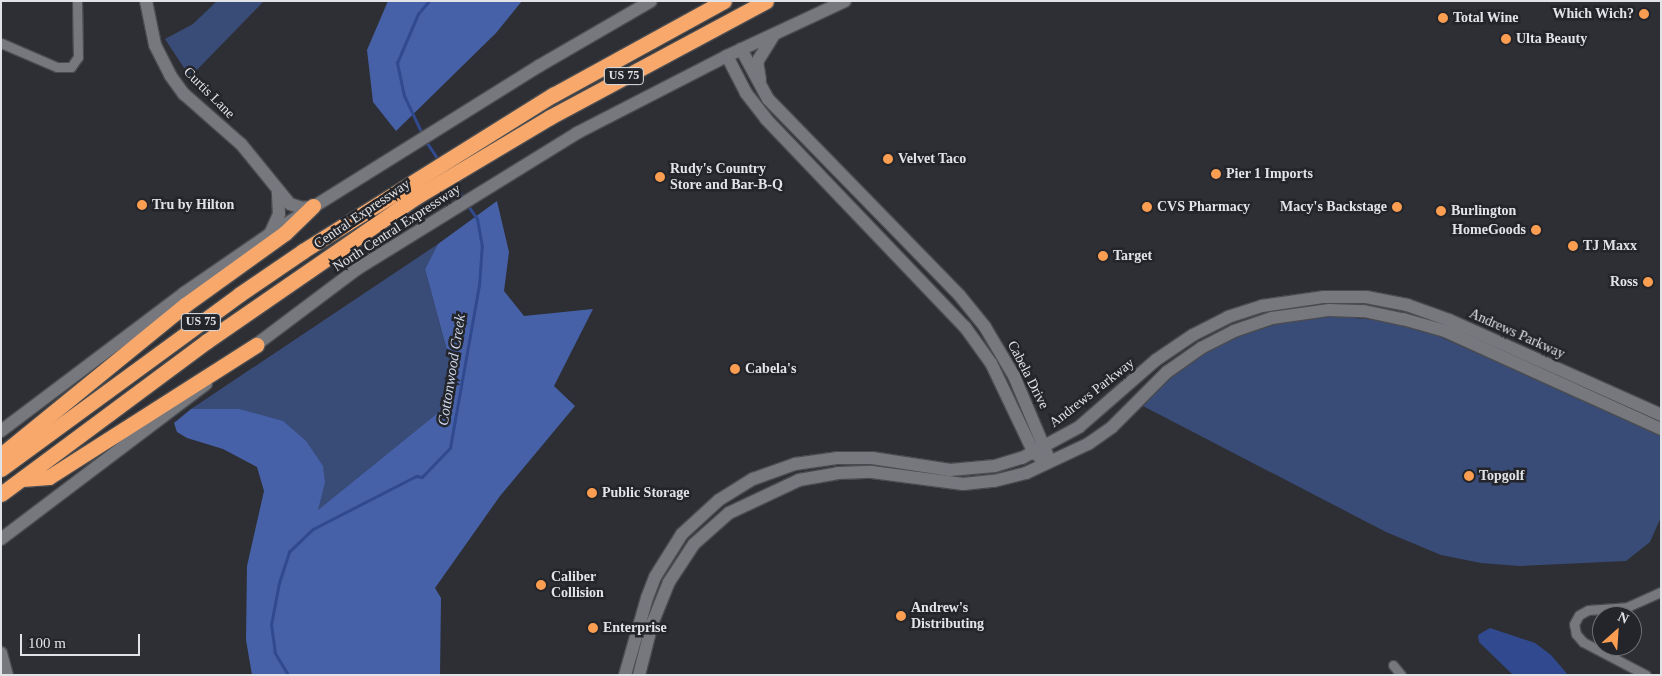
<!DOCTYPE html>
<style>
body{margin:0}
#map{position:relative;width:1662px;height:676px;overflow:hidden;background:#2d2f34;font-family:Georgia,serif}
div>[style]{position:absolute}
.green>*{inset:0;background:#394b77}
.forest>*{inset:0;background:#4661a8}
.water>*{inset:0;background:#314a8f}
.stream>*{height:2.5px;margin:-1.25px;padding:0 1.25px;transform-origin:1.25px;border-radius:1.25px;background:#314a8f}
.roads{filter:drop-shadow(1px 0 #4a4c50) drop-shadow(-1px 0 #4a4c50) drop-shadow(0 1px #4a4c50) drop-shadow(0 -1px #4a4c50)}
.street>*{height:9px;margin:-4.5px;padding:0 4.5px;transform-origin:4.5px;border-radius:4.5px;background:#76787e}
.secondary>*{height:12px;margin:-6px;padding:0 6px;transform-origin:6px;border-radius:6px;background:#76787e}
.highway>*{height:15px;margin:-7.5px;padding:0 7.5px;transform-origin:7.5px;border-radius:7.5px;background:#f8a86b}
.dots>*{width:14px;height:14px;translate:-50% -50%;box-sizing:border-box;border:2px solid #23252a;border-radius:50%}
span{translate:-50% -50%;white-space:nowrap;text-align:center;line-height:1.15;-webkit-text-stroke:5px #23252a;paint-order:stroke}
.shield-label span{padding:1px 4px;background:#23252a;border:1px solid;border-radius:4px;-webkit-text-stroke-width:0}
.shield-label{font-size:12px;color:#e1e3e6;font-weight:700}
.poi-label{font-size:14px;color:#e1e3e6;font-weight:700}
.right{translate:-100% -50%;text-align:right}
.left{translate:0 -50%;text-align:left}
.street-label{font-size:14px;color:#e1e3e6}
.water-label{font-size:15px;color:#d0d9ed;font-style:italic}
.frame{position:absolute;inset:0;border:2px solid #e1e3e6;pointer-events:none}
.north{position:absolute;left:1592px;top:606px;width:50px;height:50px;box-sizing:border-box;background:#23252a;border:1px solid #6f7175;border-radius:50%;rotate:26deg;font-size:14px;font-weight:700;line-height:20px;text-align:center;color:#e1e3e6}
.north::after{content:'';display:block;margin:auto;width:18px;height:22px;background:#fb9e52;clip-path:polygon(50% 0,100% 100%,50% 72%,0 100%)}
.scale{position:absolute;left:20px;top:634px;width:120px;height:22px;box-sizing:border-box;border:2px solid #e1e3e6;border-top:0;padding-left:6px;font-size:15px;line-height:18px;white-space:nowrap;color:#e1e3e6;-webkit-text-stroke:4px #23252a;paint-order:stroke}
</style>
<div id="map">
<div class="green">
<div style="clip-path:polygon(217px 1px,264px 1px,190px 77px,165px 39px,193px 24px)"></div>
<div style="clip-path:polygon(438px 244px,425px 269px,451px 367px,445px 407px,317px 511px,325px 483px,239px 409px,191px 409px)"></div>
<div style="clip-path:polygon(1327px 316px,1391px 321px,1436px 335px,1661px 435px,1661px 517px,1650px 542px,1626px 561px,1519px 566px,1481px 563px,1441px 555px,1386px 532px,1141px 405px,1175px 372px,1218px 344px,1285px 321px)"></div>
</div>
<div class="forest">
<div style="clip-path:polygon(388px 1px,522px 1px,496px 33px,396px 131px,373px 102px,367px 50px)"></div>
<div style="clip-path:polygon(497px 201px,509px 252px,504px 291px,524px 316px,593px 309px,554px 386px,575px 406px,500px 496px,435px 588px,441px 598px,440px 675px,252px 675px,246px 640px,247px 566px,264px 491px,257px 467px,223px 449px,187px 438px,177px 432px,174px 423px,191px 409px,239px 409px,283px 421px,306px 441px,323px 466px,325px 483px,318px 510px,445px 407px,451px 366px,425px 269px,438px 244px)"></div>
</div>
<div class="water">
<div style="clip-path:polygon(1490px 628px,1535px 643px,1551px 655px,1568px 675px,1513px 675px,1479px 642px,1478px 635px)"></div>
</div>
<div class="stream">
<div style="left:422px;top:134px;width:42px;rotate:-115.3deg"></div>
<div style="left:404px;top:96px;width:34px;rotate:-102deg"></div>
<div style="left:397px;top:63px;width:53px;rotate:-66.8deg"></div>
<div style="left:418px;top:14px;width:17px;rotate:-50deg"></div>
<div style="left:426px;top:141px;width:22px;rotate:56deg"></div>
<div style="left:452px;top:181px;width:22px;rotate:56deg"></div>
<div style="left:288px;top:675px;width:26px;rotate:-121deg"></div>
<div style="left:275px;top:653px;width:28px;rotate:-98deg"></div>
<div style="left:271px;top:625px;width:43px;rotate:-79.2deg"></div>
<div style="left:279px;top:583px;width:33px;rotate:-72deg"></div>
<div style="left:289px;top:552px;width:33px;rotate:-44deg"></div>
<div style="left:313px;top:529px;width:116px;rotate:-27.2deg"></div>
<div style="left:416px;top:476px;width:6px;rotate:9deg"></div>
<div style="left:422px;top:477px;width:40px;rotate:-46deg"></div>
<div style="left:450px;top:448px;width:165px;rotate:-79.9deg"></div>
<div style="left:479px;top:286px;width:39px;rotate:-86deg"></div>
<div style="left:482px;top:247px;width:28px;rotate:-100deg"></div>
<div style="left:477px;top:219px;width:16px;rotate:-125deg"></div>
</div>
<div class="roads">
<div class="street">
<div style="left:1px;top:43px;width:61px;rotate:23.2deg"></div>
<div style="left:57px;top:67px;width:14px"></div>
<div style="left:71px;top:67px;width:12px;rotate:-55deg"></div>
<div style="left:78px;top:57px;width:56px;rotate:-91deg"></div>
<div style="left:1393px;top:665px;width:13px;rotate:51deg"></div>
<div style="left:1646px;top:675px;width:71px;rotate:-152.4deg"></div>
<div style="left:1583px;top:642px;width:11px;rotate:-131deg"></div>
<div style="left:1576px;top:634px;width:10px;rotate:-101deg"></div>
<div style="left:1574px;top:624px;width:10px;rotate:-61deg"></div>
<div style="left:1579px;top:615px;width:10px;rotate:-29deg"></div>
<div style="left:1588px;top:610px;width:39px;rotate:-4deg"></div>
<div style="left:1627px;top:607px;width:37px;rotate:-24deg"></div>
</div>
<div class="secondary">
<div style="left:146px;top:1px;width:45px;rotate:78.4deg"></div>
<div style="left:155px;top:45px;width:34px;rotate:63deg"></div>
<div style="left:170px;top:75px;width:24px;rotate:54deg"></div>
<div style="left:184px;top:94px;width:76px;rotate:41.3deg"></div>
<div style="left:241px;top:144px;width:77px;rotate:50.8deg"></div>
<div style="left:290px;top:204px;width:13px;rotate:18deg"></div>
<div style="left:302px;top:208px;width:8px;rotate:-7deg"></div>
<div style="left:741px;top:49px;width:57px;rotate:61.6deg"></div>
<div style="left:768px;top:99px;width:275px;rotate:45.7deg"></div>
<div style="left:960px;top:296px;width:40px;rotate:51deg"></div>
<div style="left:985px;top:327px;width:57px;rotate:59.4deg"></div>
<div style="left:1014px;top:376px;width:85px;rotate:67.1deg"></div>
<div style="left:727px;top:56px;width:42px;rotate:62.8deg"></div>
<div style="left:746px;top:93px;width:33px;rotate:52deg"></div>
<div style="left:766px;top:119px;width:288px;rotate:46.3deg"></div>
<div style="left:965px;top:327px;width:44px;rotate:54.2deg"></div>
<div style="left:991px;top:363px;width:100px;rotate:64.5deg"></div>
<div style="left:1034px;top:453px;width:9px;rotate:36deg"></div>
<div style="left:760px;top:80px;width:18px;rotate:-99deg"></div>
<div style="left:757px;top:62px;width:32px;rotate:-58deg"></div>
<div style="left:271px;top:232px;width:20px;rotate:-66deg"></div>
<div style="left:279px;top:214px;width:22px;rotate:-93deg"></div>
<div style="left:249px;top:350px;width:135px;rotate:-36.9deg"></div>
<div style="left:357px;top:269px;width:259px;rotate:-31.7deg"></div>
<div style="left:577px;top:133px;width:169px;rotate:-27.2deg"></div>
<div style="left:727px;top:56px;width:130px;rotate:-25deg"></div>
<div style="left:1px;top:431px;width:229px;rotate:-37deg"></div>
<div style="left:184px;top:293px;width:104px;rotate:-34.5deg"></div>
<div style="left:270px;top:234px;width:317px;rotate:-32deg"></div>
<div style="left:539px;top:66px;width:129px;rotate:-30.1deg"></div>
<div style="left:1px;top:539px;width:257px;rotate:-37.1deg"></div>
<div style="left:1px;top:653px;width:23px;rotate:75deg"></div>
<div style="left:625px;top:675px;width:80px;rotate:-74.1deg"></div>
<div style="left:647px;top:598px;width:22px;rotate:-69deg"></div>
<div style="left:655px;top:577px;width:51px;rotate:-57.9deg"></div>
<div style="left:682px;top:534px;width:50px;rotate:-42.6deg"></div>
<div style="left:719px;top:500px;width:40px;rotate:-32deg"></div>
<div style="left:753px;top:479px;width:45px;rotate:-19.7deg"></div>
<div style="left:795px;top:464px;width:42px;rotate:-8.1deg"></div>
<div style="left:837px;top:458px;width:35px"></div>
<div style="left:872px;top:458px;width:79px;rotate:8.7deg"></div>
<div style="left:950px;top:470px;width:45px;rotate:-5.1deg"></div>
<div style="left:995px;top:466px;width:28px;rotate:-17deg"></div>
<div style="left:1022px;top:458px;width:65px;rotate:-28.5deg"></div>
<div style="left:1079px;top:427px;width:102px;rotate:-41deg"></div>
<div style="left:1156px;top:360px;width:45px;rotate:-34deg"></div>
<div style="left:1193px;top:335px;width:39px;rotate:-27deg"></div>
<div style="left:1228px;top:317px;width:36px;rotate:-18deg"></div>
<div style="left:1262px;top:306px;width:63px;rotate:-8.3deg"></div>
<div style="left:1324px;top:297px;width:42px"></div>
<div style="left:1366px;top:297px;width:42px;rotate:11deg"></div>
<div style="left:1407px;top:305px;width:45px;rotate:19.7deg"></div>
<div style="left:1449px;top:320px;width:232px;rotate:24.1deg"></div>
<div style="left:639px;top:675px;width:53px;rotate:-75.7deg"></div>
<div style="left:652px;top:624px;width:45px;rotate:-68deg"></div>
<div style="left:669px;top:582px;width:45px;rotate:-56.7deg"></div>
<div style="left:694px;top:544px;width:47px;rotate:-41.5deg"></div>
<div style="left:729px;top:513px;width:77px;rotate:-25.2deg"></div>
<div style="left:799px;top:480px;width:40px;rotate:-10deg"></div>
<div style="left:838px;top:473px;width:34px;rotate:-2deg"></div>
<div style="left:872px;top:472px;width:92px;rotate:7.5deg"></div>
<div style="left:963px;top:484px;width:31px;rotate:-6deg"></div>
<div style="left:994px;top:481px;width:33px;rotate:-14deg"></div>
<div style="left:1026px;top:473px;width:68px;rotate:-25.1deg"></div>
<div style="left:1088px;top:444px;width:29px;rotate:-35deg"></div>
<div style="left:1112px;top:427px;width:78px;rotate:-45deg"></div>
<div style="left:1167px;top:372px;width:42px;rotate:-35.2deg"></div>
<div style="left:1201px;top:348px;width:37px;rotate:-27deg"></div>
<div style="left:1234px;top:331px;width:40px;rotate:-18.9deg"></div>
<div style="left:1272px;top:318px;width:58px;rotate:-8deg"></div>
<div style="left:1329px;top:310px;width:35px;rotate:2deg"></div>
<div style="left:1364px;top:311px;width:40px;rotate:12deg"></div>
<div style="left:1403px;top:319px;width:44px;rotate:15.9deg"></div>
<div style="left:1445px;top:331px;width:237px;rotate:24.4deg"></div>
</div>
<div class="highway">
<div style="left:1px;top:455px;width:237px;rotate:-39.2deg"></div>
<div style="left:185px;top:305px;width:123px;rotate:-35.8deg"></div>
<div style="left:285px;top:233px;width:39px;rotate:-44deg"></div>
<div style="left:1px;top:469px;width:296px;rotate:-36.2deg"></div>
<div style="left:240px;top:294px;width:76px;rotate:-34.3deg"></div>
<div style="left:303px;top:251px;width:295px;rotate:-32deg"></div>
<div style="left:553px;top:95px;width:195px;rotate:-28.8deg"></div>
<div style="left:22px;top:479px;width:27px;rotate:-4deg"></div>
<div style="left:49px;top:477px;width:246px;rotate:-32.5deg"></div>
<div style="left:1px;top:494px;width:257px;rotate:-36.6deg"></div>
<div style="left:207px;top:341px;width:254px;rotate:-34.6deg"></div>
<div style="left:416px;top:197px;width:156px;rotate:-30.8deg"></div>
<div style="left:550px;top:117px;width:245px;rotate:-28.2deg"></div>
</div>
</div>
<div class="dots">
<div style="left:1644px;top:14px;background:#fb9e52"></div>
<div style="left:1443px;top:18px;background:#fb9e52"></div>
<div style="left:1506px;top:39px;background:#fb9e52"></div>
<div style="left:888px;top:159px;background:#fb9e52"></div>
<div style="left:1216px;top:174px;background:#fb9e52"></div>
<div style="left:660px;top:177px;background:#fb9e52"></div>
<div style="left:142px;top:205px;background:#fb9e52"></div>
<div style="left:1147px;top:207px;background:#fb9e52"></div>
<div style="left:1397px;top:207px;background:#fb9e52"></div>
<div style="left:1441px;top:211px;background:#fb9e52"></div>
<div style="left:1536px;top:230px;background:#fb9e52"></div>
<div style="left:1573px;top:246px;background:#fb9e52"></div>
<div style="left:1103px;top:256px;background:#fb9e52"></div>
<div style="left:1648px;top:282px;background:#fb9e52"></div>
<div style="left:735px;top:369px;background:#fb9e52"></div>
<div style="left:1469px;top:476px;background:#fb9e52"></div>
<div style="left:592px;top:493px;background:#fb9e52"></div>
<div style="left:541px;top:585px;background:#fb9e52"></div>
<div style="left:901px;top:616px;background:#fb9e52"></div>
<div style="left:593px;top:628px;background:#fb9e52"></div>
</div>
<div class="shield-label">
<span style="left:624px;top:76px">US 75</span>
<span style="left:201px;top:322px">US 75</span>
</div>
<div class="poi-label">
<span class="right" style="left:1634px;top:14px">Which Wich?</span>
<span class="left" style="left:1453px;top:18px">Total Wine</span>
<span class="left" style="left:1516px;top:39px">Ulta Beauty</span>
<span class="left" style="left:898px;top:159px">Velvet Taco</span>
<span class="left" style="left:670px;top:177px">Rudy's Country<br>Store and Bar-B-Q</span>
<span class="left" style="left:1226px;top:174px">Pier 1 Imports</span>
<span class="left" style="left:152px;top:205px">Tru by Hilton</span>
<span class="left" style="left:1157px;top:207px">CVS Pharmacy</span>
<span class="right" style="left:1387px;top:207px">Macy's Backstage</span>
<span class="left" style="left:1451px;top:211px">Burlington</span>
<span class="right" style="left:1526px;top:230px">HomeGoods</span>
<span class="left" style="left:1583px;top:246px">TJ Maxx</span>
<span class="left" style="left:1113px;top:256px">Target</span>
<span class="right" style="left:1638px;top:282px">Ross</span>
<span class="left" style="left:745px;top:369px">Cabela's</span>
<span class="left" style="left:1479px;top:476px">Topgolf</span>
<span class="left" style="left:602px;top:493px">Public Storage</span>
<span class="left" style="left:551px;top:585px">Caliber<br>Collision</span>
<span class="left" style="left:911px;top:616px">Andrew's<br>Distributing</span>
<span class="left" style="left:603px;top:628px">Enterprise</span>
</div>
<div class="street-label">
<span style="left:209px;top:93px;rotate:45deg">Curtis Lane</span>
<span style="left:362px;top:214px;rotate:-34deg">Central Expressway</span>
<span style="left:397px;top:228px;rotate:-33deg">North Central Expressway</span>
<span style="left:1517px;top:334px;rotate:24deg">Andrews Parkway</span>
<span style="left:1028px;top:375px;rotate:63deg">Cabela Drive</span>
<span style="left:1092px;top:393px;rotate:-38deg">Andrews Parkway</span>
</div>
<div class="water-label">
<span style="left:452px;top:370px;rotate:-81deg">Cottonwood Creek</span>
</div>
<div class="frame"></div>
<div class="north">N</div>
<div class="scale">100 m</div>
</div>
